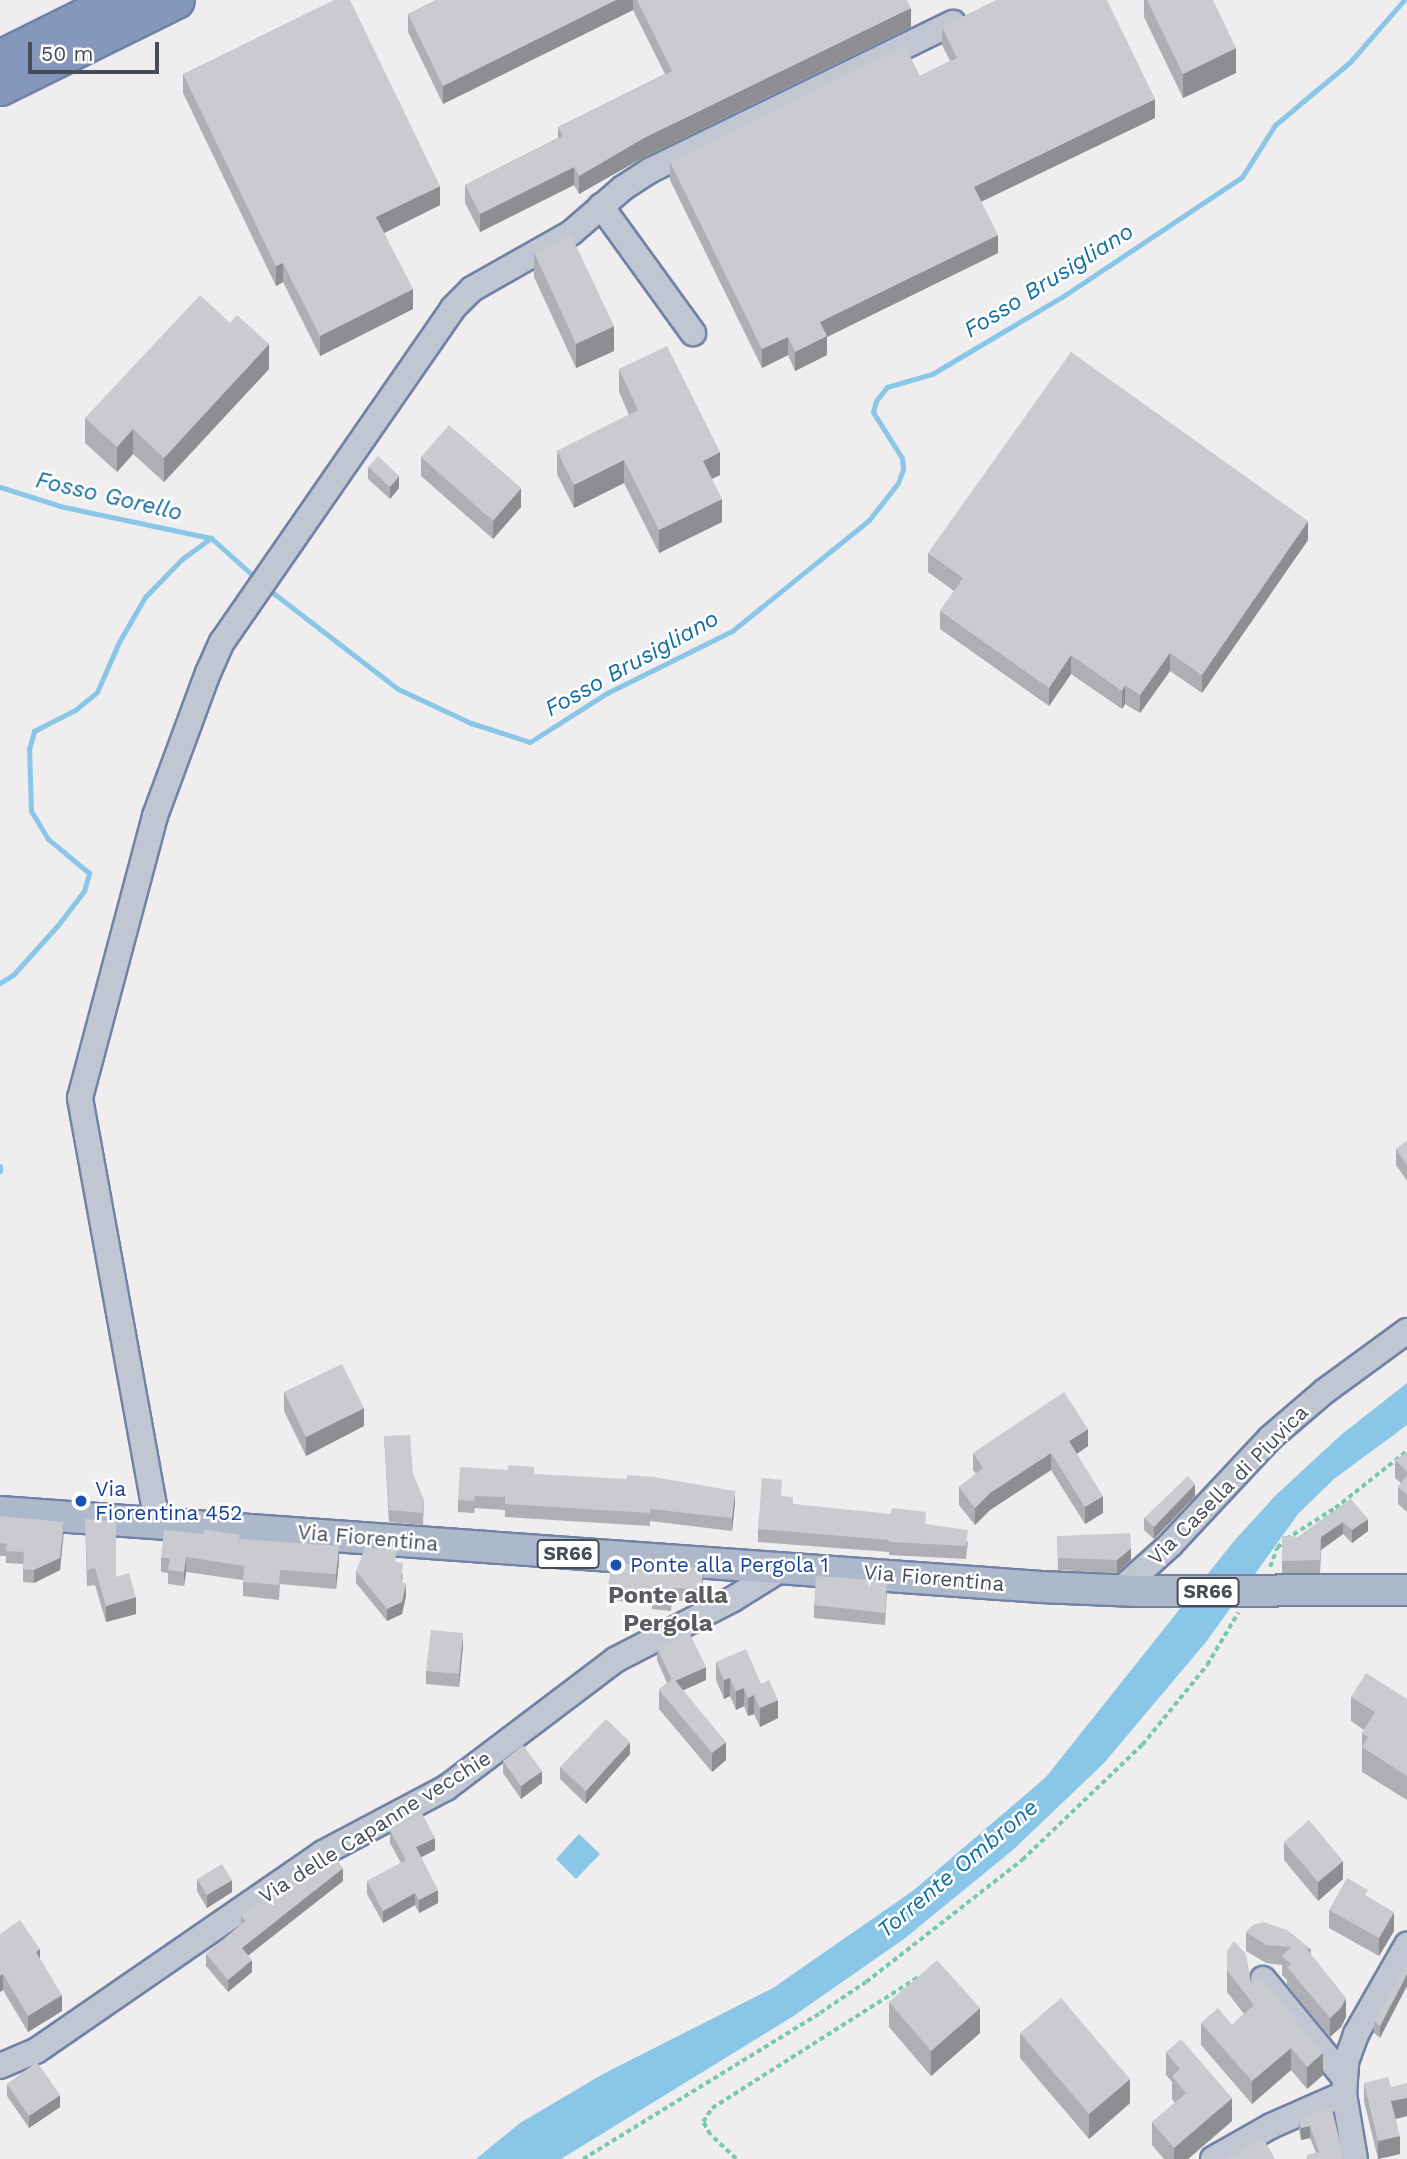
<!DOCTYPE html>
<style>
body{margin:0}
#map{position:relative;width:1407px;height:2159px;overflow:hidden;background:#efeded;font-family:"Work Sans",sans-serif}
div>[style]{position:absolute}
.water>*{inset:0;background:#8ac6e8}
.stream>*{height:5px;margin:-2.5px;padding:0 2.5px;transform-origin:2.5px;border-radius:2.5px;background:#8ac6e8}
.path>*{height:3.5px;margin-top:-1.75px;transform-origin:0;background:repeating-linear-gradient(90deg,#75c9ac 0 5px,transparent 0 8.5px)}
.roads{filter:drop-shadow(2px 0 #7182a6) drop-shadow(-2px 0 #7182a6) drop-shadow(0 2px #7182a6) drop-shadow(0 -2px #7182a6)}
.minor>*{height:24px;margin:-12px;padding:0 12px;transform-origin:12px;border-radius:12px;background:#c0c7d2}
.major>*{height:30px;margin:-15px;padding:0 15px;transform-origin:15px;border-radius:15px;background:#adb8cb}
.highway>*{height:35px;margin:-17.5px;padding:0 17.5px;transform-origin:17.5px;border-radius:17.5px;background:#8597bb}
.wall>*{inset:0;background:#aeafb4}
.shaded-wall>*{inset:0;background:#8d8e92}
.building>*{inset:0;background:#cacbd1}
.dots>*{width:19px;height:19px;translate:-50% -50%;box-sizing:border-box;border:4px solid #fff;border-radius:50%}
span{translate:-50% -50%;white-space:nowrap;text-align:center;line-height:1.15;-webkit-text-stroke:5px #fff;paint-order:stroke}
.shield-label span{padding:2px 5px;background:#fff;border:2px solid;border-radius:5px;-webkit-text-stroke-width:0}
.shield-label{font-size:19px;color:#464d59;font-weight:700}
.street-label{font-size:21px;color:#464d59}
.transit-label{font-size:21px;color:#164399}
.left{translate:0 -50%;text-align:left}
.water-label{font-size:23px;color:#106da1;font-style:italic}
.quarter-label{font-size:24px;color:#5a5c61;font-weight:700}
.scale{position:absolute;left:28px;top:42px;width:131px;height:32px;box-sizing:border-box;border:4px solid #464d59;border-top:0;padding-left:9px;font-size:21px;line-height:24px;white-space:nowrap;color:#464d59;-webkit-text-stroke:5px #fff;paint-order:stroke}
</style>
<div id="map">
<div class="water">
<div style="clip-path:polygon(1407px 1383px,1407px 1425px,1334px 1479px,1298px 1514px,1206px 1642px,1104px 1763px,1014px 1849px,904px 1939px,792px 2017px,561px 2159px,476px 2159px,520px 2123px,603px 2074px,773px 1988px,914px 1890px,1046px 1777px,1234px 1541px,1276px 1495px,1342px 1434px)"></div>
<div style="clip-path:polygon(579px 1834px,600px 1854px,576px 1879px,556px 1859px)"></div>
</div>
<div class="stream">
<div style="left:0;top:487px;width:67px;rotate:17.4deg"></div>
<div style="left:64px;top:507px;width:150px;rotate:11.9deg"></div>
<div style="left:268px;top:589px;width:164px;rotate:37.6deg"></div>
<div style="left:398px;top:689px;width:81px;rotate:25deg"></div>
<div style="left:471px;top:723px;width:62px;rotate:17.9deg"></div>
<div style="left:530px;top:742px;width:91px;rotate:-32.5deg"></div>
<div style="left:607px;top:693px;width:140px;rotate:-26.4deg"></div>
<div style="left:732px;top:631px;width:176px;rotate:-39deg"></div>
<div style="left:869px;top:520px;width:47px;rotate:-51.9deg"></div>
<div style="left:898px;top:483px;width:15px;rotate:-70deg"></div>
<div style="left:903px;top:469px;width:11px;rotate:-95deg"></div>
<div style="left:902px;top:458px;width:54px;rotate:-122.2deg"></div>
<div style="left:873px;top:412px;width:11px;rotate:-75deg"></div>
<div style="left:876px;top:401px;width:18px;rotate:-52deg"></div>
<div style="left:887px;top:387px;width:47px;rotate:-16.1deg"></div>
<div style="left:932px;top:374px;width:155px;rotate:-30.7deg"></div>
<div style="left:1065px;top:295px;width:213px;rotate:-33.7deg"></div>
<div style="left:1242px;top:177px;width:62px;rotate:-57.6deg"></div>
<div style="left:1275px;top:125px;width:98px;rotate:-40deg"></div>
<div style="left:1350px;top:62px;width:82px;rotate:-48.9deg"></div>
<div style="left:0;top:983px;width:15px;rotate:-32deg"></div>
<div style="left:13px;top:975px;width:67px;rotate:-48deg"></div>
<div style="left:58px;top:925px;width:43px;rotate:-52.6deg"></div>
<div style="left:84px;top:891px;width:19px;rotate:-74deg"></div>
<div style="left:89px;top:873px;width:53px;rotate:-140.3deg"></div>
<div style="left:48px;top:839px;width:33px;rotate:-121deg"></div>
<div style="left:31px;top:811px;width:62px;rotate:-91.8deg"></div>
<div style="left:29px;top:749px;width:19px;rotate:-74deg"></div>
<div style="left:34px;top:731px;width:46px;rotate:-27.1deg"></div>
<div style="left:75px;top:710px;width:28px;rotate:-39deg"></div>
<div style="left:97px;top:692px;width:55px;rotate:-66.3deg"></div>
<div style="left:119px;top:642px;width:52px;rotate:-60deg"></div>
<div style="left:145px;top:597px;width:53px;rotate:-45.8deg"></div>
<div style="left:182px;top:559px;width:36px;rotate:-36deg"></div>
<div style="left:211px;top:538px;width:63px;rotate:41.8deg"></div>
<div style="left:0;top:1166px;width:5px;rotate:90deg"></div>
</div>
<div class="path">
<div style="left:1270px;top:1567px;width:20px;rotate:-70deg"></div>
<div style="left:1277px;top:1548px;width:13px;rotate:-45deg"></div>
<div style="left:1286px;top:1539px;width:58px;rotate:-32.3deg"></div>
<div style="left:1335px;top:1508px;width:92px;rotate:-38.4deg"></div>
<div style="left:583px;top:2159px;width:278px;rotate:-31.6deg"></div>
<div style="left:820px;top:2013px;width:55px;rotate:-34deg"></div>
<div style="left:866px;top:1982px;width:198px;rotate:-38deg"></div>
<div style="left:1022px;top:1860px;width:166px;rotate:-43.8deg"></div>
<div style="left:1142px;top:1745px;width:103px;rotate:-50.9deg"></div>
<div style="left:1207px;top:1665px;width:61px;rotate:-59.2deg"></div>
<div style="left:736px;top:2159px;width:35px;rotate:-137deg"></div>
<div style="left:710px;top:2135px;width:15px;rotate:-118deg"></div>
<div style="left:703px;top:2122px;width:17px;rotate:-57deg"></div>
<div style="left:712px;top:2108px;width:246px;rotate:-32.4deg"></div>
</div>
<div class="roads">
<div class="minor">
<div style="left:601px;top:206px;width:157px;rotate:54.1deg"></div>
<div style="left:157px;top:1522px;width:431px;rotate:-100.3deg"></div>
<div style="left:80px;top:1098px;width:292px;rotate:-75.1deg"></div>
<div style="left:155px;top:816px;width:153px;rotate:-69.7deg"></div>
<div style="left:208px;top:673px;width:34px;rotate:-66deg"></div>
<div style="left:222px;top:642px;width:406px;rotate:-55.3deg"></div>
<div style="left:453px;top:308px;width:27px;rotate:-45deg"></div>
<div style="left:472px;top:289px;width:114px;rotate:-29.5deg"></div>
<div style="left:571px;top:233px;width:69px;rotate:-40.9deg"></div>
<div style="left:623px;top:188px;width:33px;rotate:-33deg"></div>
<div style="left:651px;top:170px;width:336px;rotate:-26deg"></div>
<div style="left:1119px;top:1591px;width:69px;rotate:-42deg"></div>
<div style="left:1170px;top:1545px;width:146px;rotate:-46.9deg"></div>
<div style="left:1270px;top:1438px;width:72px;rotate:-40.5deg"></div>
<div style="left:1325px;top:1391px;width:102px;rotate:-36.2deg"></div>
<div style="left:1263px;top:1979px;width:126px;rotate:50.5deg"></div>
<div style="left:0;top:2066px;width:39px;rotate:-23deg"></div>
<div style="left:36px;top:2051px;width:349px;rotate:-34.6deg"></div>
<div style="left:323px;top:1853px;width:139px;rotate:-27.9deg"></div>
<div style="left:446px;top:1788px;width:212px;rotate:-37.1deg"></div>
<div style="left:615px;top:1660px;width:133px;rotate:-27.3deg"></div>
<div style="left:733px;top:1599px;width:62px;rotate:-31.9deg"></div>
<div style="left:1213px;top:2159px;width:67px;rotate:-29.6deg"></div>
<div style="left:1271px;top:2126px;width:80px;rotate:-23.7deg"></div>
<div style="left:1355px;top:2159px;width:66px;rotate:-99.6deg"></div>
<div style="left:1344px;top:2094px;width:32px;rotate:-86deg"></div>
<div style="left:1346px;top:2062px;width:30px;rotate:-70deg"></div>
<div style="left:1356px;top:2034px;width:103px;rotate:-60.2deg"></div>
</div>
<div class="major">
<div style="left:0;top:1512px;width:1044px;rotate:4.12deg"></div>
<div style="left:1041px;top:1587px;width:96px;rotate:2.4deg"></div>
<div style="left:1137px;top:1591px;width:270px;rotate:-0.2deg"></div>
</div>
<div class="highway">
<div style="left:0;top:58px;width:131px;rotate:-26.4deg"></div>
<div style="left:0;top:87px;width:196px;rotate:-26.3deg"></div>
</div>
</div>
<div class="wall">
<div style="clip-path:polygon(436px 0,907px 0,911px 27px,644px 157px,579px 194px,574px 185px,480px 232px,465px 203px,465px 185px,558px 138px,558px 127px,665px 74px,633px 10px,443px 104px,408px 32px,408px 14px)"></div>
<div style="clip-path:polygon(1144px 0,1213px 0,1236px 73px,1183px 98px,1144px 17px)"></div>
<div style="clip-path:polygon(942px 27px,1155px 118px,981px 202px,998px 253px,827px 337px,827px 355px,795px 371px,788px 355px,762px 368px,670px 180px,670px 162px,920px 76px,950px 61px,942px 45px)"></div>
<div style="clip-path:polygon(183px 74px,440px 205px,384px 233px,413px 309px,320px 356px,283px 282px,276px 286px,183px 93px)"></div>
<div style="clip-path:polygon(534px 252px,614px 351px,576px 368px,534px 277px)"></div>
<div style="clip-path:polygon(269px 369px,164px 482px,133px 454px,117px 472px,85px 443px,85px 418px)"></div>
<div style="clip-path:polygon(619px 369px,720px 475px,712px 479px,722px 522px,659px 553px,624px 483px,574px 508px,557px 474px,557px 451px,629px 415px,619px 392px)"></div>
<div style="clip-path:polygon(421px 457px,521px 507px,493px 539px,421px 476px)"></div>
<div style="clip-path:polygon(368px 467px,399px 488px,390px 499px,368px 479px)"></div>
<div style="clip-path:polygon(1308px 540px,1202px 693px,1170px 671px,1140px 713px,1125px 704px,1122px 709px,1071px 674px,1049px 706px,940px 629px,940px 611px,954px 591px,928px 572px,928px 553px)"></div>
<div style="clip-path:polygon(1407px 1141px,1407px 1181px,1396px 1165px,1396px 1149px)"></div>
<div style="clip-path:polygon(284px 1392px,364px 1426px,306px 1456px,284px 1411px)"></div>
<div style="clip-path:polygon(384px 1436px,413px 1474px,424px 1501px,423px 1525px,389px 1522px)"></div>
<div style="clip-path:polygon(1088px 1446px,1077px 1454px,1103px 1513px,1085px 1524px,1051px 1470px,990px 1510px,975px 1525px,959px 1505px,959px 1487px,976px 1474px,973px 1470px,973px 1453px)"></div>
<div style="clip-path:polygon(1407px 1452px,1407px 1512px,1398px 1504px,1398px 1487px,1401px 1483px,1395px 1478px,1395px 1460px)"></div>
<div style="clip-path:polygon(534px 1474px,735px 1503px,732px 1531px,650px 1521px,650px 1526px,505px 1517px,505px 1510px,475px 1508px,474px 1513px,458px 1512px,458px 1500px)"></div>
<div style="clip-path:polygon(782px 1496px,793px 1504px,926px 1524px,968px 1542px,966px 1559px,889px 1555px,889px 1552px,758px 1542px,758px 1529px)"></div>
<div style="clip-path:polygon(1195px 1496px,1154px 1539px,1144px 1530px,1144px 1518px)"></div>
<div style="clip-path:polygon(1351px 1499px,1368px 1531px,1352px 1543px,1343px 1534px,1321px 1550px,1320px 1573px,1282px 1573px,1282px 1536px,1298px 1537px)"></div>
<div style="clip-path:polygon(0 1516px,64px 1534px,60px 1570px,34px 1583px,23px 1582px,23px 1564px,6px 1563px,6px 1556px,0 1556px)"></div>
<div style="clip-path:polygon(85px 1519px,116px 1577px,136px 1614px,106px 1622px,95px 1585px,87px 1586px)"></div>
<div style="clip-path:polygon(1057px 1536px,1131px 1560px,1117px 1573px,1058px 1570px)"></div>
<div style="clip-path:polygon(240px 1540px,339px 1561px,336px 1589px,280px 1584px,279px 1600px,243px 1596px,243px 1580px,186px 1572px,184px 1586px,168px 1584px,168px 1573px,161px 1572px,161px 1558px)"></div>
<div style="clip-path:polygon(397px 1562px,403px 1575px,402px 1583px,406px 1596px,402px 1614px,387px 1621px,356px 1583px,356px 1571px)"></div>
<div style="clip-path:polygon(703px 1580px,702px 1598px,695px 1602px,672px 1600px,671px 1611px,652px 1609px,652px 1604px,608px 1600px,608px 1588px)"></div>
<div style="clip-path:polygon(887px 1593px,885px 1625px,814px 1618px,814px 1605px)"></div>
<div style="clip-path:polygon(463px 1646px,459px 1687px,426px 1684px,426px 1671px)"></div>
<div style="clip-path:polygon(657px 1648px,706px 1680px,683px 1690px,726px 1760px,712px 1772px,659px 1709px,659px 1690px,667px 1683px,657px 1660px)"></div>
<div style="clip-path:polygon(716px 1662px,761px 1684px,778px 1718px,760px 1727px,754px 1714px,748px 1716px,744px 1706px,736px 1710px,730px 1696px,724px 1699px,716px 1680px)"></div>
<div style="clip-path:polygon(1351px 1697px,1407px 1699px,1407px 1800px,1362px 1772px,1362px 1733px,1364px 1730px,1351px 1721px)"></div>
<div style="clip-path:polygon(630px 1754px,586px 1804px,560px 1779px,560px 1767px)"></div>
<div style="clip-path:polygon(503px 1761px,542px 1783px,521px 1799px,503px 1773px)"></div>
<div style="clip-path:polygon(390px 1830px,435px 1850px,421px 1857px,438px 1903px,419px 1913px,415px 1905px,383px 1923px,367px 1894px,367px 1881px,401px 1863px,390px 1843px)"></div>
<div style="clip-path:polygon(1284px 1842px,1343px 1879px,1318px 1901px,1284px 1860px)"></div>
<div style="clip-path:polygon(197px 1879px,232px 1892px,207px 1908px,197px 1891px)"></div>
<div style="clip-path:polygon(343px 1881px,248px 1956px,252px 1972px,228px 1992px,206px 1966px,206px 1954px,241px 1925px,241px 1915px)"></div>
<div style="clip-path:polygon(1329px 1910px,1394px 1931px,1379px 1956px,1329px 1928px)"></div>
<div style="clip-path:polygon(1246px 1932px,1311px 1949px,1311px 1955px,1346px 2017px,1341px 2027px,1330px 2037px,1287px 1985px,1287px 1980px,1282px 1975px,1282px 1965px,1266px 1963px,1246px 1951px)"></div>
<div style="clip-path:polygon(0 1934px,40px 1959px,62px 2011px,28px 2032px,3px 1990px,0 1992px)"></div>
<div style="clip-path:polygon(1227px 1951px,1323px 2075px,1307px 2089px,1291px 2070px,1252px 2104px,1201px 2045px,1201px 2023px,1232px 2025px,1244px 2014px,1227px 1992px)"></div>
<div style="clip-path:polygon(1407px 1963px,1380px 2038px,1374px 2033px,1374px 2021px)"></div>
<div style="clip-path:polygon(889px 2002px,980px 2033px,931px 2076px,889px 2027px)"></div>
<div style="clip-path:polygon(1020px 2033px,1130px 2103px,1089px 2139px,1020px 2058px)"></div>
<div style="clip-path:polygon(1166px 2052px,1232px 2121px,1188px 2159px,1164px 2159px,1152px 2145px,1152px 2122px,1175px 2103px,1172px 2099px,1172px 2082px,1166px 2075px)"></div>
<div style="clip-path:polygon(1364px 2083px,1391px 2087px,1407px 2085px,1407px 2116px,1396px 2119px,1400px 2154px,1378px 2159px,1364px 2101px)"></div>
<div style="clip-path:polygon(7px 2084px,60px 2107px,29px 2128px,7px 2096px)"></div>
<div style="clip-path:polygon(1331px 2106px,1344px 2159px,1307px 2159px,1307px 2155px,1316px 2153px,1310px 2138px,1301px 2140px,1299px 2130px,1299px 2118px)"></div>
</div>
<div class="shaded-wall">
<div style="clip-path:polygon(616px 0,633px 0,633px 10px,443px 104px,443px 86px)"></div>
<div style="clip-path:polygon(911px 8px,911px 27px,644px 157px,579px 194px,579px 176px,644px 138px)"></div>
<div style="clip-path:polygon(1236px 48px,1236px 73px,1183px 98px,1183px 74px)"></div>
<div style="clip-path:polygon(1155px 99px,1155px 118px,974px 205px,974px 187px)"></div>
<div style="clip-path:polygon(574px 167px,574px 185px,480px 232px,480px 214px)"></div>
<div style="clip-path:polygon(440px 186px,440px 205px,376px 237px,376px 217px)"></div>
<div style="clip-path:polygon(998px 235px,998px 253px,827px 337px,827px 355px,795px 371px,795px 352px,820px 322px)"></div>
<div style="clip-path:polygon(283px 263px,283px 282px,276px 286px,276px 266px)"></div>
<div style="clip-path:polygon(413px 289px,413px 309px,320px 356px,320px 336px)"></div>
<div style="clip-path:polygon(614px 326px,614px 351px,576px 368px,576px 344px)"></div>
<div style="clip-path:polygon(788px 337px,788px 355px,762px 368px,762px 349px)"></div>
<div style="clip-path:polygon(269px 344px,269px 369px,164px 482px,164px 458px)"></div>
<div style="clip-path:polygon(133px 429px,133px 454px,117px 472px,117px 447px)"></div>
<div style="clip-path:polygon(720px 452px,720px 475px,703px 483px,703px 461px)"></div>
<div style="clip-path:polygon(624px 460px,624px 483px,574px 508px,574px 485px)"></div>
<div style="clip-path:polygon(399px 476px,399px 488px,390px 499px,390px 487px)"></div>
<div style="clip-path:polygon(521px 488px,521px 507px,493px 539px,493px 521px)"></div>
<div style="clip-path:polygon(722px 499px,722px 522px,659px 553px,659px 530px)"></div>
<div style="clip-path:polygon(1308px 521px,1308px 540px,1202px 693px,1202px 675px)"></div>
<div style="clip-path:polygon(1170px 653px,1170px 671px,1140px 713px,1140px 695px)"></div>
<div style="clip-path:polygon(1071px 655px,1071px 674px,1049px 706px,1049px 688px)"></div>
<div style="clip-path:polygon(1125px 685px,1125px 704px,1122px 709px,1122px 691px)"></div>
<div style="clip-path:polygon(364px 1408px,364px 1426px,306px 1456px,306px 1437px)"></div>
<div style="clip-path:polygon(1088px 1429px,1088px 1446px,1069px 1459px,1069px 1441px)"></div>
<div style="clip-path:polygon(1051px 1453px,1051px 1470px,990px 1510px,975px 1525px,975px 1508px,990px 1493px)"></div>
<div style="clip-path:polygon(1195px 1484px,1195px 1496px,1154px 1539px,1154px 1527px)"></div>
<div style="clip-path:polygon(735px 1491px,735px 1503px,732px 1531px,732px 1518px)"></div>
<div style="clip-path:polygon(1103px 1496px,1103px 1513px,1085px 1524px,1085px 1507px)"></div>
<div style="clip-path:polygon(1368px 1519px,1368px 1531px,1352px 1543px,1352px 1530px)"></div>
<div style="clip-path:polygon(64px 1522px,60px 1570px,34px 1583px,34px 1570px)"></div>
<div style="clip-path:polygon(1343px 1522px,1343px 1534px,1321px 1550px,1320px 1573px,1321px 1537px)"></div>
<div style="clip-path:polygon(339px 1546px,339px 1561px,336px 1589px,336px 1574px)"></div>
<div style="clip-path:polygon(1131px 1548px,1131px 1560px,1117px 1573px,1117px 1560px)"></div>
<div style="clip-path:polygon(186px 1557px,186px 1572px,184px 1586px,184px 1572px)"></div>
<div style="clip-path:polygon(703px 1568px,702px 1598px,695px 1602px,695px 1589px)"></div>
<div style="clip-path:polygon(406px 1584px,406px 1596px,402px 1614px,387px 1621px,387px 1609px)"></div>
<div style="clip-path:polygon(136px 1597px,136px 1614px,106px 1622px,106px 1606px)"></div>
<div style="clip-path:polygon(463px 1633px,463px 1646px,459px 1687px,459px 1674px)"></div>
<div style="clip-path:polygon(706px 1667px,706px 1680px,673px 1695px,673px 1682px)"></div>
<div style="clip-path:polygon(730px 1678px,730px 1696px,724px 1699px,724px 1680px)"></div>
<div style="clip-path:polygon(744px 1688px,744px 1706px,736px 1710px,736px 1691px)"></div>
<div style="clip-path:polygon(754px 1695px,754px 1714px,748px 1716px,748px 1698px)"></div>
<div style="clip-path:polygon(778px 1700px,778px 1718px,760px 1727px,760px 1708px)"></div>
<div style="clip-path:polygon(630px 1742px,630px 1754px,586px 1804px,586px 1791px)"></div>
<div style="clip-path:polygon(726px 1742px,726px 1760px,712px 1772px,712px 1753px)"></div>
<div style="clip-path:polygon(542px 1771px,542px 1783px,521px 1799px,521px 1786px)"></div>
<div style="clip-path:polygon(435px 1838px,435px 1850px,416px 1860px,416px 1847px)"></div>
<div style="clip-path:polygon(1343px 1861px,1343px 1879px,1318px 1901px,1318px 1882px)"></div>
<div style="clip-path:polygon(343px 1868px,343px 1881px,242px 1960px,242px 1948px)"></div>
<div style="clip-path:polygon(232px 1880px,232px 1892px,207px 1908px,207px 1895px)"></div>
<div style="clip-path:polygon(438px 1890px,438px 1903px,419px 1913px,419px 1900px)"></div>
<div style="clip-path:polygon(415px 1893px,415px 1905px,383px 1923px,383px 1911px)"></div>
<div style="clip-path:polygon(1394px 1912px,1394px 1931px,1379px 1956px,1379px 1938px)"></div>
<div style="clip-path:polygon(40px 1949px,40px 1965px,36px 1952px)"></div>
<div style="clip-path:polygon(252px 1960px,252px 1972px,228px 1992px,228px 1980px)"></div>
<div style="clip-path:polygon(3px 1974px,3px 1990px,0 1992px,0 1976px)"></div>
<div style="clip-path:polygon(1407px 1974px,1407px 1986px,1380px 2038px,1380px 2026px)"></div>
<div style="clip-path:polygon(62px 1995px,62px 2011px,28px 2032px,28px 2016px)"></div>
<div style="clip-path:polygon(1346px 1998px,1346px 2017px,1341px 2027px,1330px 2037px,1330px 2018px)"></div>
<div style="clip-path:polygon(980px 2008px,980px 2033px,931px 2076px,931px 2051px)"></div>
<div style="clip-path:polygon(1291px 2048px,1291px 2070px,1252px 2104px,1252px 2081px)"></div>
<div style="clip-path:polygon(1323px 2053px,1323px 2075px,1307px 2089px,1307px 2067px)"></div>
<div style="clip-path:polygon(1130px 2079px,1130px 2103px,1089px 2139px,1089px 2114px)"></div>
<div style="clip-path:polygon(60px 2095px,60px 2107px,29px 2128px,29px 2116px)"></div>
<div style="clip-path:polygon(1232px 2098px,1232px 2121px,1188px 2159px,1174px 2159px,1174px 2148px)"></div>
<div style="clip-path:polygon(1407px 2098px,1407px 2116px,1391px 2120px,1391px 2101px)"></div>
<div style="clip-path:polygon(1310px 2126px,1310px 2138px,1301px 2140px,1301px 2128px)"></div>
<div style="clip-path:polygon(1400px 2136px,1400px 2154px,1378px 2159px,1378px 2141px)"></div>
</div>
<div class="building">
<div style="clip-path:polygon(334px 0,350px 0,440px 186px,376px 217px,413px 289px,320px 336px,283px 263px,276px 266px,183px 74px)"></div>
<div style="clip-path:polygon(436px 0,616px 0,443px 86px,408px 14px)"></div>
<div style="clip-path:polygon(637px 0,907px 0,911px 8px,644px 138px,579px 176px,574px 167px,480px 214px,465px 185px,563px 136px,558px 127px,672px 71px)"></div>
<div style="clip-path:polygon(996px 0,1107px 0,1155px 99px,974px 187px,998px 235px,820px 322px,827px 336px,795px 352px,788px 337px,762px 349px,670px 162px,905px 46px,920px 76px,957px 58px,942px 27px)"></div>
<div style="clip-path:polygon(1147px 0,1213px 0,1236px 48px,1183px 74px)"></div>
<div style="clip-path:polygon(571px 235px,614px 326px,576px 344px,534px 252px)"></div>
<div style="clip-path:polygon(200px 295px,230px 323px,237px 315px,269px 344px,164px 458px,133px 429px,117px 447px,85px 418px)"></div>
<div style="clip-path:polygon(667px 346px,720px 452px,703px 461px,722px 499px,659px 530px,624px 460px,574px 485px,557px 451px,638px 410px,619px 369px)"></div>
<div style="clip-path:polygon(1071px 352px,1308px 521px,1202px 675px,1170px 653px,1140px 695px,1125px 685px,1122px 691px,1071px 655px,1049px 688px,940px 611px,963px 578px,928px 553px)"></div>
<div style="clip-path:polygon(449px 425px,521px 488px,493px 521px,421px 457px)"></div>
<div style="clip-path:polygon(378px 456px,399px 476px,390px 487px,368px 467px)"></div>
<div style="clip-path:polygon(1407px 1141px,1407px 1165px,1396px 1149px)"></div>
<div style="clip-path:polygon(342px 1364px,364px 1408px,306px 1437px,284px 1392px)"></div>
<div style="clip-path:polygon(1064px 1392px,1088px 1429px,1069px 1441px,1103px 1496px,1085px 1507px,1051px 1453px,990px 1493px,975px 1508px,959px 1487px,983px 1468px,973px 1453px)"></div>
<div style="clip-path:polygon(410px 1435px,413px 1474px,424px 1501px,423px 1513px,389px 1510px,384px 1436px)"></div>
<div style="clip-path:polygon(1407px 1452px,1407px 1472px,1395px 1460px)"></div>
<div style="clip-path:polygon(508px 1465px,534px 1467px,534px 1474px,627px 1479px,627px 1475px,653px 1477px,735px 1491px,732px 1518px,650px 1509px,650px 1513px,505px 1504px,505px 1497px,475px 1496px,474px 1501px,458px 1500px,460px 1467px,508px 1470px)"></div>
<div style="clip-path:polygon(1407px 1475px,1407px 1495px,1398px 1487px)"></div>
<div style="clip-path:polygon(1188px 1476px,1195px 1484px,1154px 1527px,1144px 1518px)"></div>
<div style="clip-path:polygon(762px 1478px,782px 1480px,781px 1496px,793px 1497px,793px 1504px,891px 1514px,892px 1508px,926px 1512px,925px 1524px,968px 1530px,966px 1546px,889px 1542px,889px 1540px,758px 1529px)"></div>
<div style="clip-path:polygon(1351px 1499px,1368px 1519px,1352px 1530px,1343px 1522px,1321px 1537px,1320px 1560px,1282px 1561px,1282px 1536px,1298px 1537px)"></div>
<div style="clip-path:polygon(0 1516px,64px 1522px,60px 1558px,34px 1570px,23px 1569px,24px 1552px,6px 1551px,7px 1544px,0 1543px)"></div>
<div style="clip-path:polygon(85px 1519px,116px 1521px,116px 1577px,129px 1573px,136px 1597px,106px 1606px,95px 1568px,87px 1570px)"></div>
<div style="clip-path:polygon(164px 1530px,204px 1534px,204px 1530px,209px 1530px,240px 1535px,239px 1539px,339px 1546px,336px 1574px,280px 1570px,279px 1585px,243px 1582px,244px 1566px,186px 1557px,184px 1572px,168px 1570px,170px 1558px,161px 1558px)"></div>
<div style="clip-path:polygon(1130px 1533px,1131px 1548px,1117px 1560px,1058px 1558px,1057px 1536px)"></div>
<div style="clip-path:polygon(365px 1548px,397px 1550px,395px 1562px,403px 1563px,401px 1582px,406px 1584px,402px 1602px,387px 1609px,356px 1571px)"></div>
<div style="clip-path:polygon(611px 1563px,703px 1568px,702px 1586px,695px 1589px,672px 1588px,671px 1598px,652px 1597px,652px 1591px,608px 1588px)"></div>
<div style="clip-path:polygon(816px 1576px,887px 1581px,885px 1613px,814px 1605px)"></div>
<div style="clip-path:polygon(431px 1630px,463px 1633px,459px 1674px,426px 1671px)"></div>
<div style="clip-path:polygon(689px 1632px,706px 1667px,675px 1681px,673px 1678px,672px 1680px,657px 1648px)"></div>
<div style="clip-path:polygon(746px 1649px,761px 1684px,769px 1680px,778px 1700px,760px 1708px,754px 1695px,748px 1698px,744px 1688px,736px 1691px,730px 1678px,724px 1680px,716px 1662px)"></div>
<div style="clip-path:polygon(1366px 1673px,1407px 1699px,1407px 1776px,1362px 1747px,1368px 1737px,1362px 1733px,1375px 1712px,1351px 1697px)"></div>
<div style="clip-path:polygon(673px 1678px,726px 1742px,712px 1753px,659px 1690px)"></div>
<div style="clip-path:polygon(606px 1719px,630px 1742px,586px 1791px,560px 1767px)"></div>
<div style="clip-path:polygon(523px 1745px,542px 1771px,521px 1786px,503px 1761px)"></div>
<div style="clip-path:polygon(422px 1813px,435px 1838px,416px 1847px,438px 1890px,419px 1900px,415px 1893px,383px 1911px,367px 1881px,406px 1860px,390px 1830px)"></div>
<div style="clip-path:polygon(1309px 1820px,1343px 1861px,1318px 1882px,1284px 1842px)"></div>
<div style="clip-path:polygon(331px 1853px,343px 1868px,242px 1948px,252px 1960px,228px 1980px,206px 1954px,245px 1921px,241px 1915px)"></div>
<div style="clip-path:polygon(222px 1864px,232px 1880px,207px 1895px,197px 1879px)"></div>
<div style="clip-path:polygon(1347px 1878px,1368px 1890px,1365px 1895px,1394px 1912px,1379px 1938px,1329px 1910px)"></div>
<div style="clip-path:polygon(20px 1920px,40px 1949px,36px 1952px,62px 1995px,28px 2016px,3px 1974px,0 1976px,0 1934px)"></div>
<div style="clip-path:polygon(1263px 1922px,1287px 1930px,1311px 1949px,1306px 1948px,1346px 1998px,1341px 2008px,1330px 2018px,1287px 1967px,1291px 1964px,1282px 1956px,1291px 1947px,1266px 1945px,1246px 1932px,1253px 1925px)"></div>
<div style="clip-path:polygon(1234px 1941px,1246px 1954px,1251px 1983px,1259px 1975px,1323px 2053px,1307px 2067px,1291px 2048px,1252px 2081px,1201px 2023px,1218px 2008px,1232px 2025px,1254px 2005px,1227px 1970px,1227px 1951px)"></div>
<div style="clip-path:polygon(937px 1960px,980px 2008px,931px 2051px,889px 2002px)"></div>
<div style="clip-path:polygon(1407px 1963px,1407px 1974px,1380px 2026px,1374px 2021px)"></div>
<div style="clip-path:polygon(1061px 1998px,1130px 2079px,1089px 2114px,1020px 2033px)"></div>
<div style="clip-path:polygon(1181px 2039px,1232px 2098px,1174px 2148px,1152px 2122px,1186px 2093px,1172px 2076px,1180px 2069px,1166px 2052px)"></div>
<div style="clip-path:polygon(37px 2062px,60px 2095px,29px 2116px,7px 2084px)"></div>
<div style="clip-path:polygon(1388px 2077px,1391px 2087px,1407px 2083px,1407px 2098px,1391px 2101px,1400px 2136px,1378px 2141px,1364px 2083px)"></div>
<div style="clip-path:polygon(1331px 2106px,1344px 2159px,1308px 2159px,1307px 2155px,1319px 2152px,1310px 2126px,1301px 2128px,1299px 2118px)"></div>
<div style="clip-path:polygon(1263px 2138px,1275px 2159px,1226px 2159px)"></div>
</div>
<div class="dots">
<div style="left:81px;top:1501px;background:#1a4fb4"></div>
<div style="left:616px;top:1565px;background:#1a4fb4"></div>
</div>
<div class="shield-label">
<span style="left:568px;top:1554px">SR66</span>
<span style="left:1208px;top:1592px">SR66</span>
</div>
<div class="street-label">
<span style="left:1228px;top:1485px;rotate:-45deg">Via Casella di Piuvica</span>
<span style="left:368px;top:1538px;rotate:5deg">Via Fiorentina</span>
<span style="left:934px;top:1578px;rotate:5deg">Via Fiorentina</span>
<span style="left:375px;top:1827px;rotate:-32deg">Via delle Capanne vecchie</span>
</div>
<div class="transit-label">
<span class="left" style="left:95px;top:1501px">Via<br>Fiorentina 452</span>
<span class="left" style="left:630px;top:1565px">Ponte alla Pergola 1</span>
</div>
<div class="water-label">
<span style="left:1049px;top:281px;rotate:-32deg">Fosso Brusigliano</span>
<span style="left:109px;top:497px;rotate:13deg">Fosso Gorello</span>
<span style="left:632px;top:664px;rotate:-29deg">Fosso Brusigliano</span>
<span style="left:958px;top:1869px;rotate:-40deg">Torrente Ombrone</span>
</div>
<div class="quarter-label">
<span style="left:668px;top:1610px">Ponte alla<br>Pergola</span>
</div>
<div class="scale">50 m</div>
</div>
